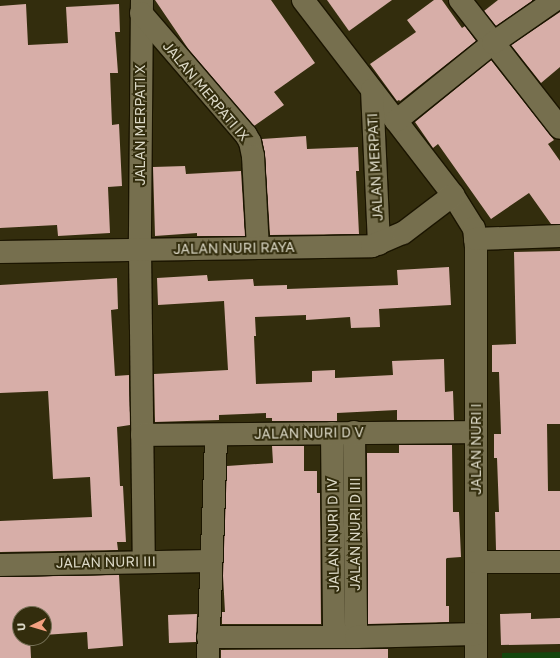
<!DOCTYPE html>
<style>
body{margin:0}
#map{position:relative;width:560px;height:658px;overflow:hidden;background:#332d0d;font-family:"Golos Text",sans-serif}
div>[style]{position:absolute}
.green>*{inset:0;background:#14460d}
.building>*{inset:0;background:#d7aea8}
.roads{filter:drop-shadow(1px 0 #1b1500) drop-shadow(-1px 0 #1b1500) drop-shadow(0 1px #1b1500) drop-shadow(0 -1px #1b1500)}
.minor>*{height:22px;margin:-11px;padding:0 11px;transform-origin:11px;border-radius:11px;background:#766f4e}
span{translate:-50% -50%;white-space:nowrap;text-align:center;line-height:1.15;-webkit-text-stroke:4px #332d0d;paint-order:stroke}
.street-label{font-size:14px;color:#dbd8c6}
.north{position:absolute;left:12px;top:606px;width:40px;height:40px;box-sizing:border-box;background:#332d0d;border:1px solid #767157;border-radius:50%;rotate:265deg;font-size:11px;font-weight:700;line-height:16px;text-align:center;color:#dbd8c6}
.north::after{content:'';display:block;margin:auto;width:14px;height:18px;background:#f2a080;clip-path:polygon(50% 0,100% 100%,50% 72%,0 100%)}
</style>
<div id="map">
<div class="green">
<div style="clip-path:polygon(560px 652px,560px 658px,502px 658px,502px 653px)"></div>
</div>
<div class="building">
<div style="clip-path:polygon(155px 0,271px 0,315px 63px,274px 92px,284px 105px,254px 126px,189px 50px)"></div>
<div style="clip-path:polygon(327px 0,392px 0,349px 31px)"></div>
<div style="clip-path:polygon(434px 0,442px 0,462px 28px,465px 26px,476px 41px,400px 101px,399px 100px,397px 101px,370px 64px,416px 32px,407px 20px)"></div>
<div style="clip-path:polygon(498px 0,532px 0,532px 1px,496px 26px,484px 11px)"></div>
<div style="clip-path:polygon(26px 4px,28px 45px,68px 43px,66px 7px,119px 4px,120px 32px,115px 32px,118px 73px,110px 73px,112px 125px,119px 124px,122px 186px,108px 187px,110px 233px,58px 236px,57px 225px,0 228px,0 6px)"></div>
<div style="clip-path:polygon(560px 12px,560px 67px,541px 83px,511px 45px)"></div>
<div style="clip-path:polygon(491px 60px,554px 140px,548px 144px,560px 161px,560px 224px,551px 224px,529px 193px,491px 219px,438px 144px,433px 148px,415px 122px)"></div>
<div style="clip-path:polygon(306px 136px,307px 149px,358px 147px,359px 171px,356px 171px,359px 234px,270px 235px,265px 155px,262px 139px)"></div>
<div style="clip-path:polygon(185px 166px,186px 174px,241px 171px,245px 236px,197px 236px,197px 233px,155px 236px,153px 167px)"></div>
<div style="clip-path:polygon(560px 251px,560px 424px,547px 424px,548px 491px,560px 491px,560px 550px,496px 550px,495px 512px,499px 512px,497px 458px,494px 458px,494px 434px,501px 434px,499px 372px,492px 372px,492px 345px,516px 344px,514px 252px)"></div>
<div style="clip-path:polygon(449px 267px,451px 305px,379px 309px,380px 327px,351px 328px,350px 317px,306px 320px,306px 315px,255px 317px,256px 336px,254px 336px,256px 384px,312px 382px,312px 371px,335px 370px,335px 378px,393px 375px,392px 361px,444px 359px,445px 392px,453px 391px,454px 420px,397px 420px,397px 410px,337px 413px,337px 421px,272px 421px,272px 418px,266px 418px,266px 413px,219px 415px,219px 420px,155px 422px,154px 374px,228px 370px,224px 301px,158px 305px,157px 278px,207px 275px,208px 281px,253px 279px,254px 286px,287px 285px,287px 289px,398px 285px,397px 270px)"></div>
<div style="clip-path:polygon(117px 278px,118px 309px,111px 310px,115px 376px,129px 375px,130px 425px,117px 427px,120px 486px,123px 486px,126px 542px,117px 542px,118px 550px,0 552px,0 521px,92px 517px,90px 477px,53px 479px,48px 391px,0 393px,0 285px)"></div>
<div style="clip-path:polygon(399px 445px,452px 445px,453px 512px,459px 512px,461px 557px,447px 558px,446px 559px,446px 606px,449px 606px,449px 622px,368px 624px,367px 453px,399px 453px)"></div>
<div style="clip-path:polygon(272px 446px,304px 446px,304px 471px,317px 471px,317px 493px,320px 493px,321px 624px,222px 624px,222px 612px,225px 612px,223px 576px,227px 466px,273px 463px)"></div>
<div style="clip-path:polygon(119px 575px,123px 646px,88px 649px,87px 632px,44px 635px,44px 614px,20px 614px,20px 638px,30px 638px,31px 658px,0 658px,0 577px)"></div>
<div style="clip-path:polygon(531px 613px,531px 619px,560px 618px,560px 644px,501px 645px,500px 614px)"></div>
<div style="clip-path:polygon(197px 614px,196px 642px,169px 643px,168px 615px)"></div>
<div style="clip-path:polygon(388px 649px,388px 658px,221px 658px,221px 650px)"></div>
</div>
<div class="roads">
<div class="minor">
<div style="left:142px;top:0;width:250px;rotate:90.5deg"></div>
<div style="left:140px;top:250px;width:311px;rotate:89.3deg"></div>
<div style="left:303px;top:0;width:246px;rotate:52.4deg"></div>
<div style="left:453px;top:195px;width:39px;rotate:58deg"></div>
<div style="left:474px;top:228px;width:20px;rotate:84deg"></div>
<div style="left:476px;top:248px;width:410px;rotate:90deg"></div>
<div style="left:460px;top:0;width:162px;rotate:52deg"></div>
<div style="left:141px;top:13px;width:161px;rotate:49.3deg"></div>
<div style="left:246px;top:135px;width:8px;rotate:60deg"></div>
<div style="left:250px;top:142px;width:14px;rotate:78deg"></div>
<div style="left:253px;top:156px;width:92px;rotate:86.9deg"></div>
<div style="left:372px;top:90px;width:154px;rotate:87.4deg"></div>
<div style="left:396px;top:121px;width:124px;rotate:-38.8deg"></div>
<div style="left:493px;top:43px;width:75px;rotate:-34.7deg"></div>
<div style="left:475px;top:239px;width:85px;rotate:-2deg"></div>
<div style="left:0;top:252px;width:372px;rotate:-0.9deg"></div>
<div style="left:372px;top:246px;width:34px;rotate:-23deg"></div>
<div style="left:403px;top:233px;width:63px;rotate:-37.2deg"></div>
<div style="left:354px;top:432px;width:205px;rotate:89.4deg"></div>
<div style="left:332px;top:433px;width:204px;rotate:89.4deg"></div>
<div style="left:142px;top:435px;width:334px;rotate:-0.5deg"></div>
<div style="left:476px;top:562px;width:84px"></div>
<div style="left:0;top:565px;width:211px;rotate:-1.1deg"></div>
<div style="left:208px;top:637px;width:148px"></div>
<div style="left:356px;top:637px;width:120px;rotate:-1.4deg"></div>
<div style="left:208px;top:658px;width:223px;rotate:-87.9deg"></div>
</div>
</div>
<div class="street-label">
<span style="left:206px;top:91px;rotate:50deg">JALAN MERPATI IX</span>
<span style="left:140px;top:125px;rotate:-90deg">JALAN MERPATI X</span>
<span style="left:375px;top:167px;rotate:-93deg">JALAN MERPATI</span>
<span style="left:234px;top:248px;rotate:-1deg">JALAN NURI RAYA</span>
<span style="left:309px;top:433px;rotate:-1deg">JALAN NURI D V</span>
<span style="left:476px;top:449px;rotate:-90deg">JALAN NURI I</span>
<span style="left:355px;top:534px;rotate:-90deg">JALAN NURI D III</span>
<span style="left:333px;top:535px;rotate:-91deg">JALAN NURI D IV</span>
<span style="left:106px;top:562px;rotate:-1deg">JALAN NURI III</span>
</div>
<div class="north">U</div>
</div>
